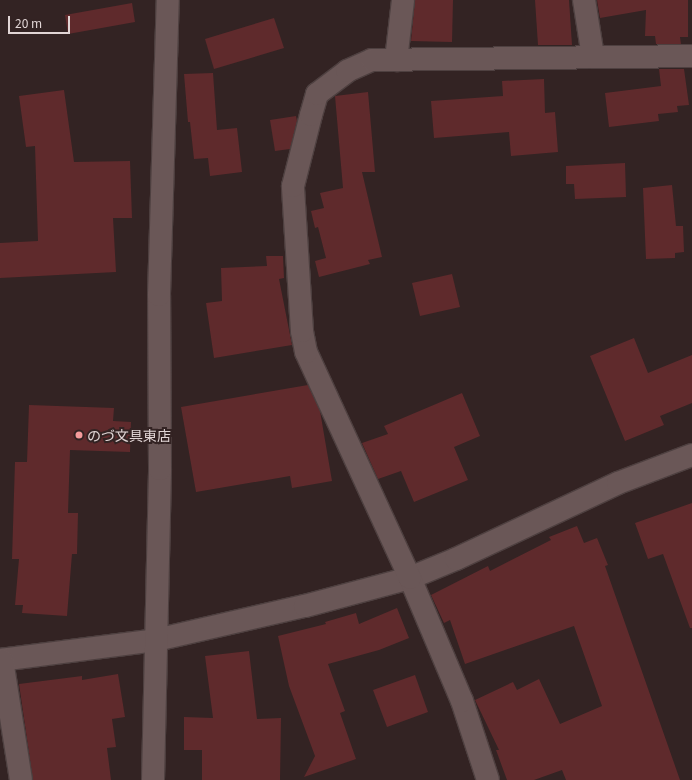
<!DOCTYPE html>
<meta charset="utf-8">
<style>
body{margin:0}
#map{position:relative;width:692px;height:780px;overflow:hidden;background:#332323;font-family:Georgia,"Noto Sans JP",serif}
div>[style]{position:absolute}
.building>*{inset:0;background:#5f2a2c}
.roads{filter:drop-shadow(1px 0 #4e4040) drop-shadow(-1px 0 #4e4040) drop-shadow(0 1px #4e4040) drop-shadow(0 -1px #4e4040)}
.minor>*{height:22px;margin:-11px;padding:0 11px;transform-origin:11px;border-radius:11px;background:#6a5757}
.dots>*{width:11px;height:11px;translate:-50% -50%;box-sizing:border-box;border:2px solid #332323;border-radius:50%}
span{translate:-50% -50%;white-space:nowrap;text-align:center;line-height:1.15;-webkit-text-stroke:4px #332323;paint-order:stroke}
.poi-label{font-size:14px;color:#e1d5d5}
.left{translate:0 -50%;text-align:left}
.scale{position:absolute;left:8px;top:16px;width:62px;height:18px;box-sizing:border-box;border:2px solid #e1d5d5;border-top:0;padding-left:5px;font-size:12px;line-height:14px;white-space:nowrap;color:#e1d5d5;-webkit-text-stroke:3px #332323;paint-order:stroke}
</style>
<div id="map">
<div class="building">
<div style="clip-path:polygon(415px 0,453px 0,452px 42px,411px 41px)"></div>
<div style="clip-path:polygon(535px 0,569px 0,572px 45px,538px 45px)"></div>
<div style="clip-path:polygon(597px 0,688px 0,688px 37px,680px 37px,681px 44px,656px 44px,655px 36px,645px 36px,646px 10px,600px 18px)"></div>
<div style="clip-path:polygon(132px 3px,135px 22px,68px 34px,65px 15px)"></div>
<div style="clip-path:polygon(274px 18px,284px 48px,214px 69px,205px 39px)"></div>
<div style="clip-path:polygon(659px 69px,684px 69px,689px 105px,677px 106px,678px 112px,658px 114px,659px 121px,609px 127px,605px 93px,661px 86px)"></div>
<div style="clip-path:polygon(213px 73px,217px 130px,237px 128px,242px 172px,210px 176px,208px 158px,194px 159px,190px 122px,188px 122px,184px 74px)"></div>
<div style="clip-path:polygon(544px 79px,545px 113px,555px 112px,558px 152px,511px 156px,509px 132px,434px 138px,431px 101px,503px 96px,502px 81px)"></div>
<div style="clip-path:polygon(64px 90px,74px 162px,130px 161px,132px 218px,113px 218px,116px 272px,0 278px,0 243px,38px 241px,35px 146px,26px 147px,19px 96px)"></div>
<div style="clip-path:polygon(368px 92px,375px 172px,362px 172px,382px 257px,368px 260px,370px 264px,319px 277px,315px 261px,326px 258px,318px 227px,315px 228px,311px 211px,324px 208px,320px 193px,343px 188px,335px 96px)"></div>
<div style="clip-path:polygon(296px 116px,297px 121px,290px 149px,275px 151px,270px 120px)"></div>
<div style="clip-path:polygon(625px 163px,626px 197px,575px 199px,574px 184px,566px 184px,566px 166px)"></div>
<div style="clip-path:polygon(672px 185px,676px 226px,683px 226px,684px 252px,675px 253px,675px 258px,646px 259px,643px 188px)"></div>
<div style="clip-path:polygon(266px 256px,283px 256px,284px 278px,279px 279px,292px 345px,214px 358px,206px 303px,222px 301px,221px 268px,267px 266px)"></div>
<div style="clip-path:polygon(452px 274px,460px 307px,420px 316px,412px 283px)"></div>
<div style="clip-path:polygon(634px 338px,648px 373px,692px 355px,692px 403px,660px 416px,664px 425px,625px 441px,590px 356px)"></div>
<div style="clip-path:polygon(308px 385px,320px 411px,332px 481px,292px 488px,290px 476px,196px 492px,181px 407px)"></div>
<div style="clip-path:polygon(462px 393px,480px 436px,454px 447px,468px 480px,414px 502px,401px 471px,378px 479px,362px 443px,388px 434px,384px 426px)"></div>
<div style="clip-path:polygon(29px 405px,114px 408px,113px 421px,131px 422px,130px 452px,70px 450px,68px 513px,78px 513px,77px 554px,72px 554px,67px 616px,22px 613px,23px 605px,15px 605px,19px 559px,12px 559px,15px 462px,27px 462px)"></div>
<div style="clip-path:polygon(692px 503px,692px 628px,690px 628px,663px 554px,648px 559px,635px 523px)"></div>
<div style="clip-path:polygon(577px 526px,584px 543px,597px 538px,608px 565px,605px 566px,680px 780px,566px 780px,562px 770px,534px 780px,507px 780px,496px 750px,499px 750px,475px 700px,513px 682px,517px 690px,539px 679px,560px 724px,602px 706px,574px 626px,465px 664px,450px 620px,444px 623px,431px 595px,488px 566px,490px 571px,551px 540px,549px 537px)"></div>
<div style="clip-path:polygon(397px 608px,409px 638px,379px 650px,328px 664px,345px 711px,340px 713px,356px 759px,304px 777px,315px 756px,289px 686px,278px 636px,326px 624px,325px 622px,356px 613px,359px 624px)"></div>
<div style="clip-path:polygon(249px 651px,257px 719px,281px 718px,280px 780px,202px 780px,202px 750px,184px 750px,184px 717px,213px 718px,205px 656px)"></div>
<div style="clip-path:polygon(118px 674px,125px 717px,112px 719px,116px 747px,107px 748px,111px 780px,33px 780px,19px 684px,82px 676px,82px 680px)"></div>
<div style="clip-path:polygon(415px 675px,428px 712px,387px 727px,373px 690px)"></div>
</div>
<div class="roads">
<div class="minor">
<div style="left:584px;top:0;width:57px;rotate:80.9deg"></div>
<div style="left:396px;top:60px;width:60px;rotate:-83.3deg"></div>
<div style="left:0;top:660px;width:157px;rotate:-7.3deg"></div>
<div style="left:156px;top:640px;width:153px;rotate:-12.9deg"></div>
<div style="left:305px;top:606px;width:109px;rotate:-14.9deg"></div>
<div style="left:410px;top:578px;width:50px;rotate:-22.4deg"></div>
<div style="left:456px;top:559px;width:179px;rotate:-25.1deg"></div>
<div style="left:618px;top:483px;width:79px;rotate:-20.7deg"></div>
<div style="left:2px;top:660px;width:121px;rotate:81deg"></div>
<div style="left:153px;top:780px;width:311px;rotate:-88.7deg"></div>
<div style="left:160px;top:469px;width:174px;rotate:-90.3deg"></div>
<div style="left:159px;top:295px;width:295px;rotate:-88.3deg"></div>
<div style="left:488px;top:780px;width:83px;rotate:-108.2deg"></div>
<div style="left:462px;top:701px;width:134px;rotate:-112.9deg"></div>
<div style="left:410px;top:578px;width:249px;rotate:-114.7deg"></div>
<div style="left:306px;top:352px;width:21px;rotate:-101deg"></div>
<div style="left:302px;top:331px;width:145px;rotate:-93.6deg"></div>
<div style="left:293px;top:186px;width:73px;rotate:-75.8deg"></div>
<div style="left:311px;top:115px;width:22px;rotate:-74deg"></div>
<div style="left:317px;top:94px;width:38px;rotate:-37deg"></div>
<div style="left:347px;top:71px;width:27px;rotate:-24deg"></div>
<div style="left:372px;top:60px;width:320px;rotate:-0.7deg"></div>
</div>
</div>
<div class="dots">
<div style="left:79px;top:435px;background:#f59b9c"></div>
</div>
<div class="poi-label">
<span class="left" style="left:87px;top:435px">のづ文具東店</span>
</div>
<div class="scale">20 m</div>
</div>
